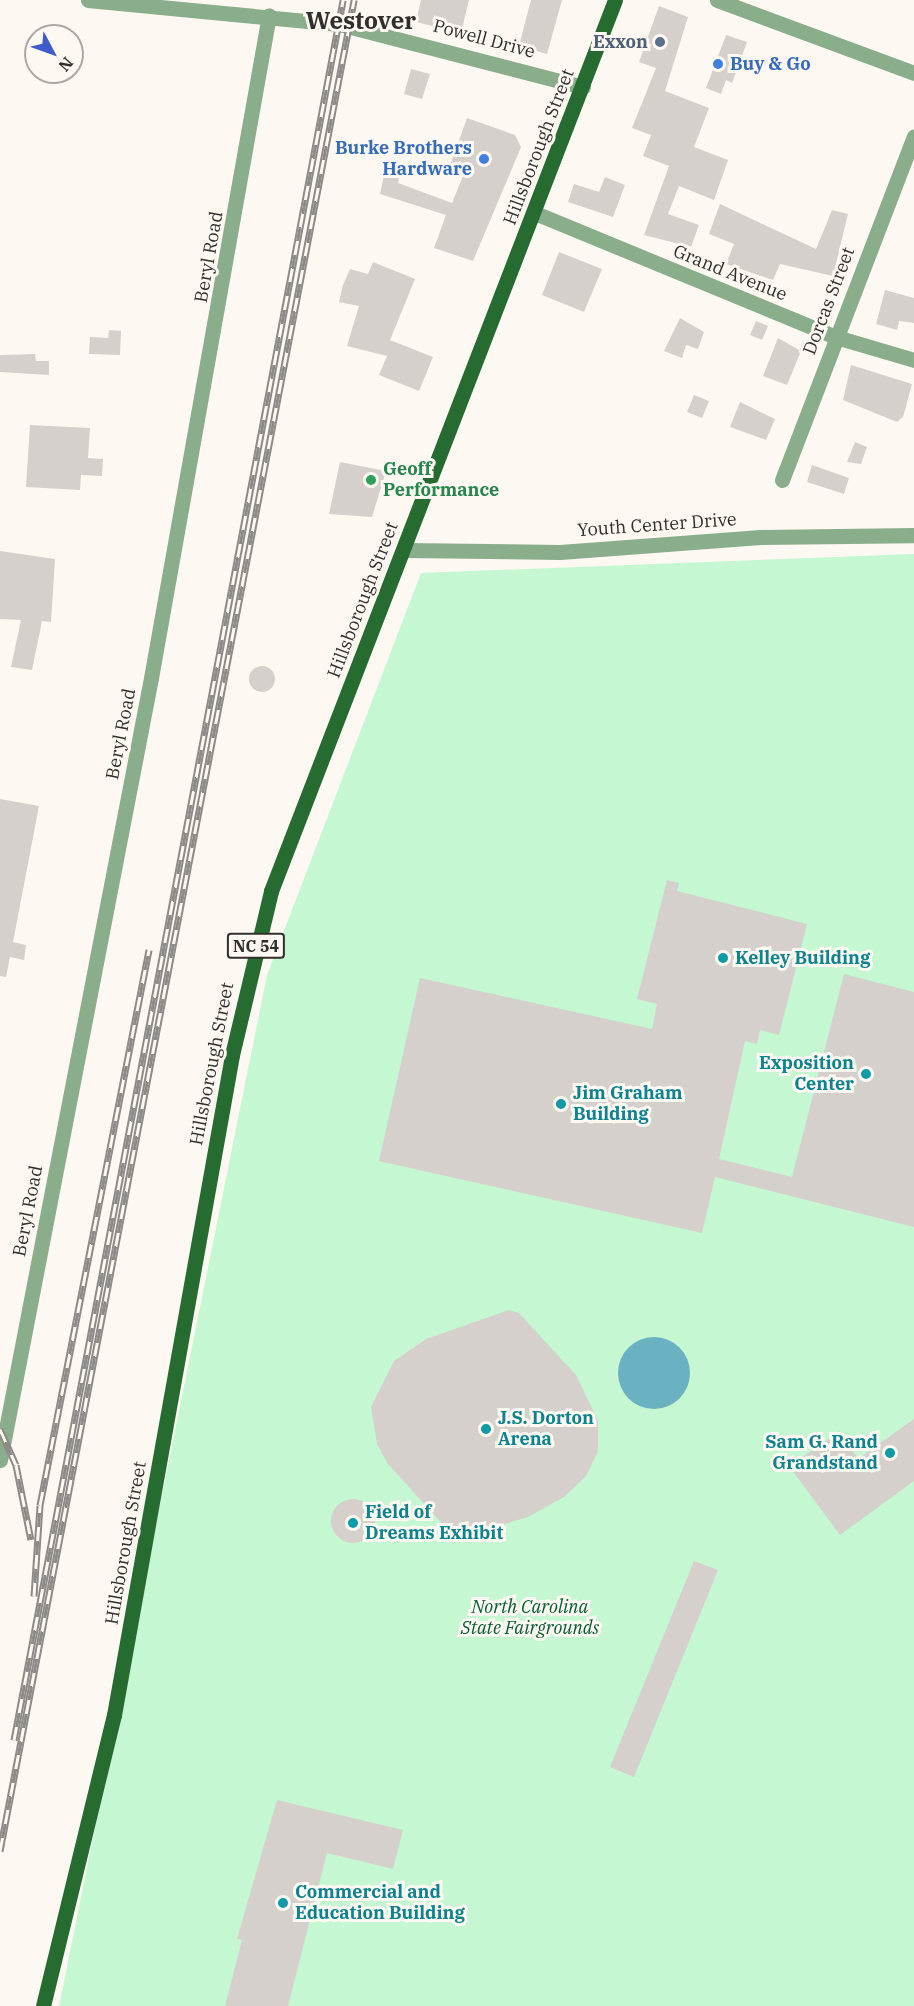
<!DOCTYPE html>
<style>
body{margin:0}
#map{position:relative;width:914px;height:2006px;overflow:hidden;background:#fef8f3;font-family:"IBM Plex Serif",serif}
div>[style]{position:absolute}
.green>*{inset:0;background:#c4f7d2}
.water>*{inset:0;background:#6ab1c2}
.round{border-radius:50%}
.building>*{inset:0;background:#d5d0cb}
.minor>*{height:15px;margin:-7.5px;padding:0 7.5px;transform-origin:7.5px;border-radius:7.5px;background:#8aad8c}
.tertiary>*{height:15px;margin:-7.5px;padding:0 7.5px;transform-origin:7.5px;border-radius:7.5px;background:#8aad8c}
.primary>*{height:15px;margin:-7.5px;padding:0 7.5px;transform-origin:7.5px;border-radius:7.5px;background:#266c31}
.rail>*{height:7px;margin-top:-3.5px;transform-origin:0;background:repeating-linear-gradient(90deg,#fef8f3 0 14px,#8e8a87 0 28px);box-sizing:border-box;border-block:2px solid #8e8a87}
.dots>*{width:16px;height:16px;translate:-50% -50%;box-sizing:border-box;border:3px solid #fef8f3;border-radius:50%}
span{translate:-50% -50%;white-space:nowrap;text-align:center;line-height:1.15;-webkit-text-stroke:6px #fef8f3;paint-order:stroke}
.shield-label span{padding:2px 4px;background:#fef8f3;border:2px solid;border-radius:4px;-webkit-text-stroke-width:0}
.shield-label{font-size:16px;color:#312f2d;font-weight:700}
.street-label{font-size:18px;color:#312f2d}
.service-label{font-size:18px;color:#4e5e75;font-weight:700}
.right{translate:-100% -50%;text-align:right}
.shop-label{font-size:18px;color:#366cbe;font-weight:700}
.left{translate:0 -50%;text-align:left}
.leisure-label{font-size:18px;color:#27864d;font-weight:700}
.culture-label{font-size:18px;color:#0d838f;font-weight:700}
.park-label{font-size:18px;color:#045c2f;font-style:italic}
.district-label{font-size:24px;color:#312f2d;font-weight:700}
.north{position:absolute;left:24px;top:24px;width:60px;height:60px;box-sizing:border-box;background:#fef8f3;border:2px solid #aca8a4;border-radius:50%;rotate:131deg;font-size:16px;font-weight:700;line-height:24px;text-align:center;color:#312f2d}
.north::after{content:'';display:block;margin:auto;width:21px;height:27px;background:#3f5bce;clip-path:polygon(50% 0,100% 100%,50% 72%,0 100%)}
</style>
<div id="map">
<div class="green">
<div style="clip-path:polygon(914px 554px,914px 2006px,59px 2006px,267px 975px,421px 573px)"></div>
</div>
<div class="water">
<div class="round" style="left:618px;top:1337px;width:72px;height:72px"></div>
</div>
<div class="building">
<div style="clip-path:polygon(421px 0,469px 0,461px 33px,416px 22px)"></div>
<div style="clip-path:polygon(531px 0,562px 0,547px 54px,519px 46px)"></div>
<div style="clip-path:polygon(659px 6px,688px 17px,665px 91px,709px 108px,694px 147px,728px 160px,714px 200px,679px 186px,668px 214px,699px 225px,691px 247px,644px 235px,669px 166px,643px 156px,651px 135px,632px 128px,656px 68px,639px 62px)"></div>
<div style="clip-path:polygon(726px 35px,747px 42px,732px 83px,726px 80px,721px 94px,706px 88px)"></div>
<div style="clip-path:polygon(411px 69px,430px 74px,422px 99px,404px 94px)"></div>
<div style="clip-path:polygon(467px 118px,515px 135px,521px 147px,473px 261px,434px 248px,446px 215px,380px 194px,385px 170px,400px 174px,398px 183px,452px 203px,463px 176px,448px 171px)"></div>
<div style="clip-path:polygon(605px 177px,625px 185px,613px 217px,568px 202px,574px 184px,599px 192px)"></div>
<div style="clip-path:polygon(720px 204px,816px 249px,832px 210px,848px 214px,833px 276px,780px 264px,773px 280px,726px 264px,734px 244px,709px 234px)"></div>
<div style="clip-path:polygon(559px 252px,602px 269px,584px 312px,542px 295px)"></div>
<div style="clip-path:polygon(373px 262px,415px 279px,390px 340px,433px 357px,419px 391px,379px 375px,387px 356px,347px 346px,359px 306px,339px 302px,343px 285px,350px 269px,368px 274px)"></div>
<div style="clip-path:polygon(885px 290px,914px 298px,914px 323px,899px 321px,897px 330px,876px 324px)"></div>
<div style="clip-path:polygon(680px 318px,704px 332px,698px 349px,686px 345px,682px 358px,664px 351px)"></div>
<div style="clip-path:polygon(756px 321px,768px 326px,762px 340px,750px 335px)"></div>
<div style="clip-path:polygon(109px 330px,121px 331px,120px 355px,89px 354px,90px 337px,108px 338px)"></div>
<div style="clip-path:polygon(778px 338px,801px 351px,787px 385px,763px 376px)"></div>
<div style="clip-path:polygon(35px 354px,36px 361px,49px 361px,49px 375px,0 372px,0 355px)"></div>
<div style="clip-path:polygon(851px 365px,912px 384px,903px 417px,897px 422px,843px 400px)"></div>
<div style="clip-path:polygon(694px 395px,709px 401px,702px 418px,687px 412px)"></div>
<div style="clip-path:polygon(740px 402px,775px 419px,766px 440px,730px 427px)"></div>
<div style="clip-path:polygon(30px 425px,90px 428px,88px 458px,103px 459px,102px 476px,81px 475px,80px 490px,26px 487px)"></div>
<div style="clip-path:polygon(855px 442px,867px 447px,861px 464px,847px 462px)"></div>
<div style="clip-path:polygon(340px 462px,386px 471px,372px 517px,329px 514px)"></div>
<div style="clip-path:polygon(812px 465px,849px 478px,844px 494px,807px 482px)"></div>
<div style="clip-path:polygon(0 551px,55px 559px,51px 622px,42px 621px,32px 670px,11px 667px,21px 620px,0 619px)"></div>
<div class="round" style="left:249px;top:666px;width:26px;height:26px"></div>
<div style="clip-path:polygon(0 799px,39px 806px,13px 942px,26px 945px,24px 960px,10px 957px,6px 977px,0 976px)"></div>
<div style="clip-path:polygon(667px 880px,679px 883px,677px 891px,807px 924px,779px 1035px,760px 1030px,757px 1044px,745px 1041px,719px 1159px,792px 1177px,844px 974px,914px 992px,914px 1227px,715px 1177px,702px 1233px,379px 1161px,420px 978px,652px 1029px,657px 1004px,637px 999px)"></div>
<div style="clip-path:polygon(509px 1310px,519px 1313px,576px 1375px,598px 1421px,598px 1451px,586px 1476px,564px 1497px,528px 1517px,456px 1539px,388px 1464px,377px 1444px,371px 1407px,394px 1361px,426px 1339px)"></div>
<div style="clip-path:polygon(914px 1419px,914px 1481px,840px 1535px,789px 1466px,840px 1431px,858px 1459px)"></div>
<div class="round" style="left:331px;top:1499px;width:44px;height:44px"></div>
<div style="clip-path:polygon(694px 1561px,718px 1570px,634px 1777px,610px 1767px)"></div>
<div style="clip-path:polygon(277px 1800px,403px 1830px,393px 1869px,327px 1853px,288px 2006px,225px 2006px,242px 1940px,237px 1939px)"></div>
</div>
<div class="minor">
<div style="left:717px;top:0;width:210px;rotate:20.3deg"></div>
<div style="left:535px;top:213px;width:326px;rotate:22.4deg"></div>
<div style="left:836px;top:337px;width:81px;rotate:16.4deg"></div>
<div style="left:782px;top:480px;width:368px;rotate:-69deg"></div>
<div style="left:404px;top:550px;width:156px;rotate:0.7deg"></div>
<div style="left:560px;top:552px;width:201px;rotate:-4.3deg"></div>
<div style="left:760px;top:537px;width:154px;rotate:-0.7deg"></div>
</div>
<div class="tertiary">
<div style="left:88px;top:0;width:252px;rotate:5.5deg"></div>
<div style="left:339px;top:24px;width:252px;rotate:14.5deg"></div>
<div style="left:0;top:1460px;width:796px;rotate:-79.07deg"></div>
<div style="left:151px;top:678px;width:673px;rotate:-79.91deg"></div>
</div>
<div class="primary">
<div style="left:43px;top:2006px;width:300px;rotate:-76.3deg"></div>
<div style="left:114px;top:1715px;width:670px;rotate:-79.86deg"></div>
<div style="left:232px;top:1055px;width:169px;rotate:-76.6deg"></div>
<div style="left:271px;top:891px;width:955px;rotate:-68.89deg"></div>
</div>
<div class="rail">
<div style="left:0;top:1429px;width:39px;rotate:66deg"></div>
<div style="left:16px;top:1465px;width:76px;rotate:78.7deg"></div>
<div style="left:34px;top:1596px;width:91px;rotate:-86.2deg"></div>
<div style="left:40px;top:1505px;width:566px;rotate:-78.89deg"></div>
<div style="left:14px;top:1740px;width:1771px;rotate:-79.29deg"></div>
<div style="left:0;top:1851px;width:1885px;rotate:-79.17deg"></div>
</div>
<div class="dots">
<div style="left:660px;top:42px;background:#5c6f8a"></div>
<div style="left:718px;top:64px;background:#3f7fe0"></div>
<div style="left:484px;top:159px;background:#3f7fe0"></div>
<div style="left:371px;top:480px;background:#2e9e5b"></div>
<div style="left:723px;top:958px;background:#0f9aa8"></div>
<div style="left:866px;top:1074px;background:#0f9aa8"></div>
<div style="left:561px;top:1104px;background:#0f9aa8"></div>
<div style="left:486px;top:1429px;background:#0f9aa8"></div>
<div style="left:890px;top:1453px;background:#0f9aa8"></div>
<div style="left:353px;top:1523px;background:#0f9aa8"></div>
<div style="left:283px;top:1903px;background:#0f9aa8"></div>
</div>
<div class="shield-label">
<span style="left:256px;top:946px">NC 54</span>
</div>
<div class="street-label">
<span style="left:484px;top:39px;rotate:15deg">Powell Drive</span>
<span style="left:539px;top:147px;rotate:-69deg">Hillsborough Street</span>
<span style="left:209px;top:257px;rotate:-80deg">Beryl Road</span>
<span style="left:730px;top:273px;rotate:22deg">Grand Avenue</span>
<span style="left:829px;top:301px;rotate:-69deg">Dorcas Street</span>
<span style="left:657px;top:525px;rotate:-4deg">Youth Center Drive</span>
<span style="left:363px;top:600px;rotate:-69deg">Hillsborough Street</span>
<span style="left:121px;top:734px;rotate:-79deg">Beryl Road</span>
<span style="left:212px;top:1064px;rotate:-79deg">Hillsborough Street</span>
<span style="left:28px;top:1211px;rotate:-79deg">Beryl Road</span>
<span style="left:126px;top:1543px;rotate:-80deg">Hillsborough Street</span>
</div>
<div class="service-label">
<span class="right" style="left:648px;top:42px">Exxon</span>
</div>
<div class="shop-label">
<span class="left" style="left:730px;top:64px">Buy &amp; Go</span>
<span class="right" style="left:472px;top:159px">Burke Brothers<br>Hardware</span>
</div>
<div class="leisure-label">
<span class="left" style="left:383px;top:480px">Geoff<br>Performance</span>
</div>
<div class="culture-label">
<span class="left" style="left:735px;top:958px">Kelley Building</span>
<span class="right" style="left:854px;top:1074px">Exposition<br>Center</span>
<span class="left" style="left:573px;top:1104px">Jim Graham<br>Building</span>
<span class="left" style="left:498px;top:1429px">J.S. Dorton<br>Arena</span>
<span class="right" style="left:878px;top:1453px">Sam G. Rand<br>Grandstand</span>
<span class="left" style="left:365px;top:1523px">Field of<br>Dreams Exhibit</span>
<span class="left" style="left:295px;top:1903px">Commercial and<br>Education Building</span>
</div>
<div class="park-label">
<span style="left:530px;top:1618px">North Carolina<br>State Fairgrounds</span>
</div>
<div class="district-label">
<span style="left:361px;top:21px">Westover</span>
</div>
<div class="north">N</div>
</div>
